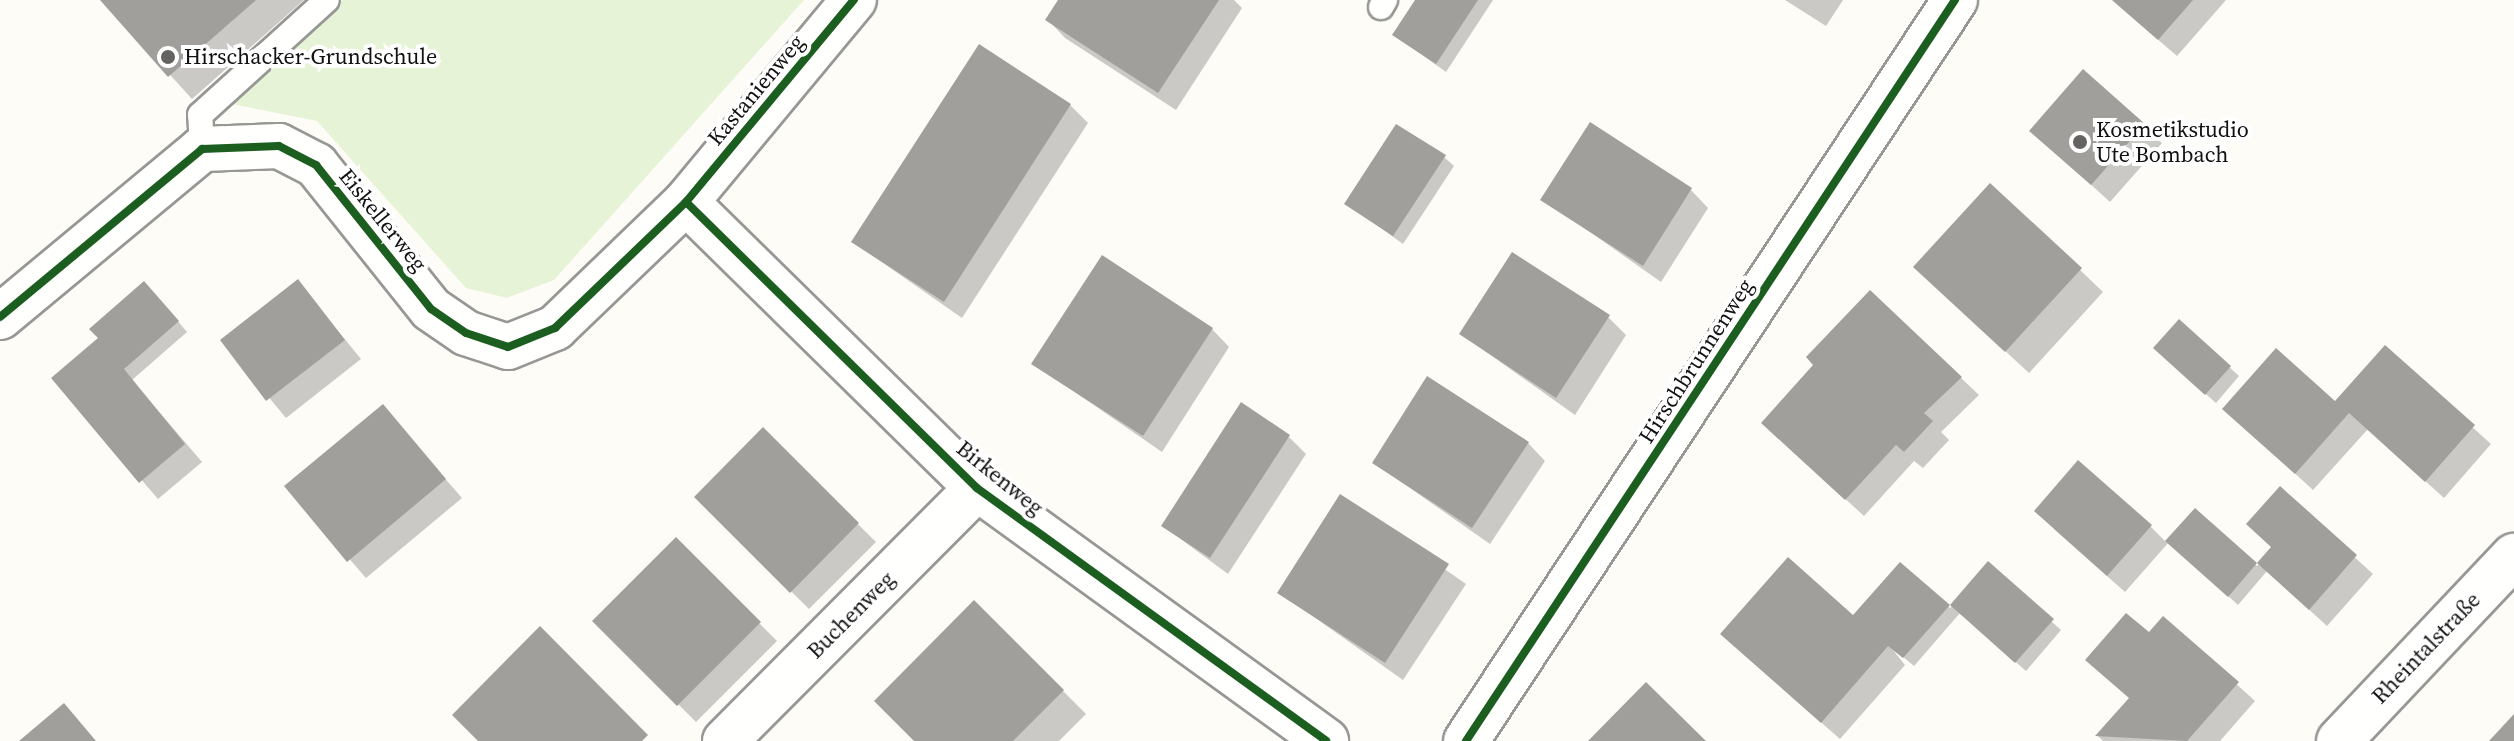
<!DOCTYPE html>
<meta charset="utf-8">
<style>
body{margin:0}
#map{position:relative;width:2514px;height:741px;overflow:hidden;background:#fdfcf7;font-family:"Source Serif 4",serif}
div>[style]{position:absolute}
.green>*{inset:0;background:#e7f3d7}
.shadow>*{inset:0;background:#0003}
.building>*{inset:0;background:#a19f9c}
.roads{filter:drop-shadow(2px 0 #979795) drop-shadow(-2px 0 #979795) drop-shadow(0 2px #979795) drop-shadow(0 -2px #979795)}
.lane>*{height:24px;margin:-12px;padding:0 12px;transform-origin:12px;border-radius:12px;background:#fffffe}
.street>*{height:44px;margin:-22px;padding:0 22px;transform-origin:22px;border-radius:22px;background:#fffffe}
.cycleway>*{height:8px;margin:-4px;padding:0 4px;transform-origin:4px;border-radius:4px;background:#1b5e20}
.dots>*{width:22px;height:22px;translate:-50% -50%;box-sizing:border-box;border:4px solid #fff;border-radius:50%}
span{translate:-50% -50%;white-space:nowrap;text-align:center;line-height:1.15;-webkit-text-stroke:8px #fff;paint-order:stroke}
.poi-label{font-size:22px;color:#111}
.left{translate:0 -50%;text-align:left}
.street-label{font-size:22px;color:#111}
</style>
<div id="map">
<div class="green">
<div style="clip-path:polygon(343px 0,804px 0,554px 280px,507px 298px,466px 288px,317px 121px,227px 103px)"></div>
</div>
<div class="shadow">
<div style="clip-path:polygon(102px 0,304px 0,192px 99px)"></div>
<div style="clip-path:polygon(1061px 0,1234px 0,1242px 8px,1176px 110px,1065px 38px,1048px 20px)"></div>
<div style="clip-path:polygon(1417px 0,1493px 0,1446px 72px,1394px 35px)"></div>
<div style="clip-path:polygon(1785px 0,1843px 0,1826px 26px)"></div>
<div style="clip-path:polygon(2112px 0,2226px 0,2177px 56px)"></div>
<div style="clip-path:polygon(2083px 72px,2162px 143px,2110px 202px,2032px 131px)"></div>
<div style="clip-path:polygon(1070px 105px,1088px 123px,962px 318px,853px 242px)"></div>
<div style="clip-path:polygon(1444px 157px,1454px 166px,1403px 244px,1347px 204px)"></div>
<div style="clip-path:polygon(1691px 190px,1708px 208px,1661px 282px,1543px 199px)"></div>
<div style="clip-path:polygon(2080px 270px,2103px 292px,2029px 373px,1938px 289px)"></div>
<div style="clip-path:polygon(298px 282px,361px 359px,286px 418px,222px 341px)"></div>
<div style="clip-path:polygon(1870px 292px,1979px 395px,1941px 432px,1949px 440px,1923px 468px,1914px 461px,1864px 516px,1781px 440px,1816px 365px)"></div>
<div style="clip-path:polygon(154px 293px,187px 332px,132px 380px,202px 462px,158px 499px,54px 378px)"></div>
<div style="clip-path:polygon(1608px 317px,1626px 335px,1575px 415px,1461px 334px)"></div>
<div style="clip-path:polygon(2180px 322px,2239px 376px,2216px 403px,2165px 358px)"></div>
<div style="clip-path:polygon(1212px 329px,1229px 347px,1162px 452px,1034px 364px)"></div>
<div style="clip-path:polygon(2385px 348px,2491px 444px,2444px 498px,2368px 429px,2313px 490px,2225px 409px,2336px 404px)"></div>
<div style="clip-path:polygon(382px 406px,462px 498px,366px 578px,287px 487px)"></div>
<div style="clip-path:polygon(763px 430px,876px 542px,809px 609px,696px 497px)"></div>
<div style="clip-path:polygon(1289px 437px,1306px 454px,1228px 574px,1163px 526px)"></div>
<div style="clip-path:polygon(1528px 443px,1545px 461px,1490px 544px,1374px 463px)"></div>
<div style="clip-path:polygon(1341px 497px,1466px 584px,1403px 680px,1280px 593px)"></div>
<div style="clip-path:polygon(2195px 511px,2257px 566px,2307px 514px,2373px 574px,2327px 626px,2267px 571px,2238px 605px,2169px 542px,2125px 592px,2054px 529px,2150px 526px,2167px 543px)"></div>
<div style="clip-path:polygon(676px 540px,777px 641px,696px 722px,595px 621px)"></div>
<div style="clip-path:polygon(1988px 564px,2061px 630px,2026px 671px,1960px 613px,1914px 666px,1889px 645px,1905px 665px,1840px 739px,1741px 652px,1853px 618px,1900px 565px,1950px 608px)"></div>
<div style="clip-path:polygon(974px 602px,1086px 714px,1059px 741px,917px 741px)"></div>
<div style="clip-path:polygon(2164px 618px,2255px 701px,2220px 741px,2103px 741px,2098px 736px,2130px 699px,2150px 635px)"></div>
</div>
<div class="building">
<div style="clip-path:polygon(100px 0,256px 0,168px 77px)"></div>
<div style="clip-path:polygon(1058px 0,1219px 0,1158px 93px,1045px 20px)"></div>
<div style="clip-path:polygon(1415px 0,1478px 0,1436px 64px,1392px 35px)"></div>
<div style="clip-path:polygon(2112px 0,2193px 0,2158px 40px)"></div>
<div style="clip-path:polygon(979px 44px,1071px 104px,944px 302px,851px 242px)"></div>
<div style="clip-path:polygon(2083px 69px,2145px 124px,2091px 185px,2029px 131px)"></div>
<div style="clip-path:polygon(1590px 122px,1692px 188px,1643px 266px,1540px 200px)"></div>
<div style="clip-path:polygon(1396px 124px,1446px 155px,1393px 236px,1344px 204px)"></div>
<div style="clip-path:polygon(1990px 183px,2082px 268px,2005px 352px,1913px 267px)"></div>
<div style="clip-path:polygon(1512px 252px,1610px 315px,1556px 398px,1459px 334px)"></div>
<div style="clip-path:polygon(1102px 255px,1213px 328px,1143px 436px,1031px 364px)"></div>
<div style="clip-path:polygon(298px 279px,345px 340px,266px 401px,220px 340px)"></div>
<div style="clip-path:polygon(144px 281px,179px 321px,124px 369px,185px 444px,139px 483px,51px 378px,98px 338px,89px 329px)"></div>
<div style="clip-path:polygon(1870px 290px,1962px 377px,1924px 413px,1933px 421px,1904px 452px,1896px 445px,1845px 500px,1761px 423px,1813px 365px,1806px 357px)"></div>
<div style="clip-path:polygon(2179px 319px,2231px 366px,2205px 395px,2153px 348px)"></div>
<div style="clip-path:polygon(2385px 345px,2475px 425px,2425px 482px,2349px 413px,2295px 474px,2222px 409px,2276px 348px,2335px 401px)"></div>
<div style="clip-path:polygon(1427px 376px,1529px 442px,1472px 528px,1372px 463px)"></div>
<div style="clip-path:polygon(1241px 402px,1290px 435px,1210px 558px,1161px 526px)"></div>
<div style="clip-path:polygon(383px 404px,446px 479px,347px 562px,284px 486px)"></div>
<div style="clip-path:polygon(763px 427px,859px 523px,790px 593px,694px 497px)"></div>
<div style="clip-path:polygon(2078px 460px,2152px 525px,2107px 576px,2034px 511px)"></div>
<div style="clip-path:polygon(2280px 486px,2357px 555px,2309px 610px,2257px 563px,2271px 547px,2246px 524px)"></div>
<div style="clip-path:polygon(1340px 494px,1449px 564px,1385px 663px,1277px 593px)"></div>
<div style="clip-path:polygon(2195px 508px,2257px 563px,2228px 597px,2165px 541px)"></div>
<div style="clip-path:polygon(676px 537px,761px 622px,677px 706px,592px 621px)"></div>
<div style="clip-path:polygon(1788px 557px,1853px 615px,1900px 562px,1950px 605px,1903px 658px,1888px 646px,1821px 723px,1720px 634px)"></div>
<div style="clip-path:polygon(1988px 561px,2054px 619px,2015px 663px,1950px 605px)"></div>
<div style="clip-path:polygon(974px 600px,1064px 690px,1013px 741px,914px 741px,874px 701px)"></div>
<div style="clip-path:polygon(2126px 613px,2149px 632px,2163px 616px,2239px 682px,2187px 741px,2095px 736px,2129px 698px,2085px 660px)"></div>
<div style="clip-path:polygon(540px 626px,648px 735px,642px 741px,478px 741px,452px 715px)"></div>
<div style="clip-path:polygon(1646px 682px,1706px 741px,1588px 741px)"></div>
<div style="clip-path:polygon(64px 703px,96px 741px,19px 741px)"></div>
<div style="clip-path:polygon(2514px 714px,2514px 741px,2489px 741px)"></div>
</div>
<div class="roads">
<div class="lane">
<div style="left:1381px;top:7px;width:8px;rotate:-60deg"></div>
<div style="left:202px;top:149px;width:34px;rotate:-93deg"></div>
<div style="left:200px;top:115px;width:171px;rotate:-42.2deg"></div>
</div>
<div class="street">
<div style="left:686px;top:202px;width:408px;rotate:44.5deg"></div>
<div style="left:977px;top:488px;width:431px;rotate:35.9deg"></div>
<div style="left:0;top:317px;width:263px;rotate:-39.7deg"></div>
<div style="left:202px;top:149px;width:77px;rotate:-2.2deg"></div>
<div style="left:279px;top:146px;width:42px;rotate:27.2deg"></div>
<div style="left:316px;top:165px;width:184px;rotate:51.4deg"></div>
<div style="left:431px;top:309px;width:42px;rotate:34.4deg"></div>
<div style="left:466px;top:333px;width:44px;rotate:18.4deg"></div>
<div style="left:508px;top:347px;width:51px;rotate:-22deg"></div>
<div style="left:555px;top:328px;width:182px;rotate:-43.9deg"></div>
<div style="left:686px;top:202px;width:263px;rotate:-50.3deg"></div>
<div style="left:725px;top:741px;width:357px;rotate:-45.1deg"></div>
<div style="left:1466px;top:741px;width:888px;rotate:-56.58deg"></div>
<div style="left:2339px;top:741px;width:255px;rotate:-46.6deg"></div>
</div>
</div>
<div class="cycleway">
<div style="left:686px;top:202px;width:408px;rotate:44.5deg"></div>
<div style="left:977px;top:488px;width:431px;rotate:35.9deg"></div>
<div style="left:0;top:317px;width:263px;rotate:-39.7deg"></div>
<div style="left:202px;top:149px;width:77px;rotate:-2.2deg"></div>
<div style="left:279px;top:146px;width:42px;rotate:27.2deg"></div>
<div style="left:316px;top:165px;width:184px;rotate:51.4deg"></div>
<div style="left:431px;top:309px;width:42px;rotate:34.4deg"></div>
<div style="left:466px;top:333px;width:44px;rotate:18.4deg"></div>
<div style="left:508px;top:347px;width:51px;rotate:-22deg"></div>
<div style="left:555px;top:328px;width:182px;rotate:-43.9deg"></div>
<div style="left:686px;top:202px;width:263px;rotate:-50.3deg"></div>
<div style="left:1466px;top:741px;width:888px;rotate:-56.58deg"></div>
</div>
<div class="dots">
<div style="left:168px;top:57px;background:#646362"></div>
<div style="left:2080px;top:142px;background:#646362"></div>
</div>
<div class="poi-label">
<span class="left" style="left:184px;top:57px">Hirschacker-Grundschule</span>
<span class="left" style="left:2096px;top:142px">Kosmetikstudio<br>Ute Bombach</span>
</div>
<div class="street-label">
<span style="left:756px;top:90px;rotate:-50deg">Kastanienweg</span>
<span style="left:383px;top:220px;rotate:51deg">Eiskellerweg</span>
<span style="left:1696px;top:361px;rotate:-57deg">Hirschbrunnenweg</span>
<span style="left:1000px;top:478px;rotate:39deg">Birkenweg</span>
<span style="left:851px;top:615px;rotate:-45deg">Buchenweg</span>
<span style="left:2426px;top:648px;rotate:-46deg">Rheintalstraße</span>
</div>
</div>
